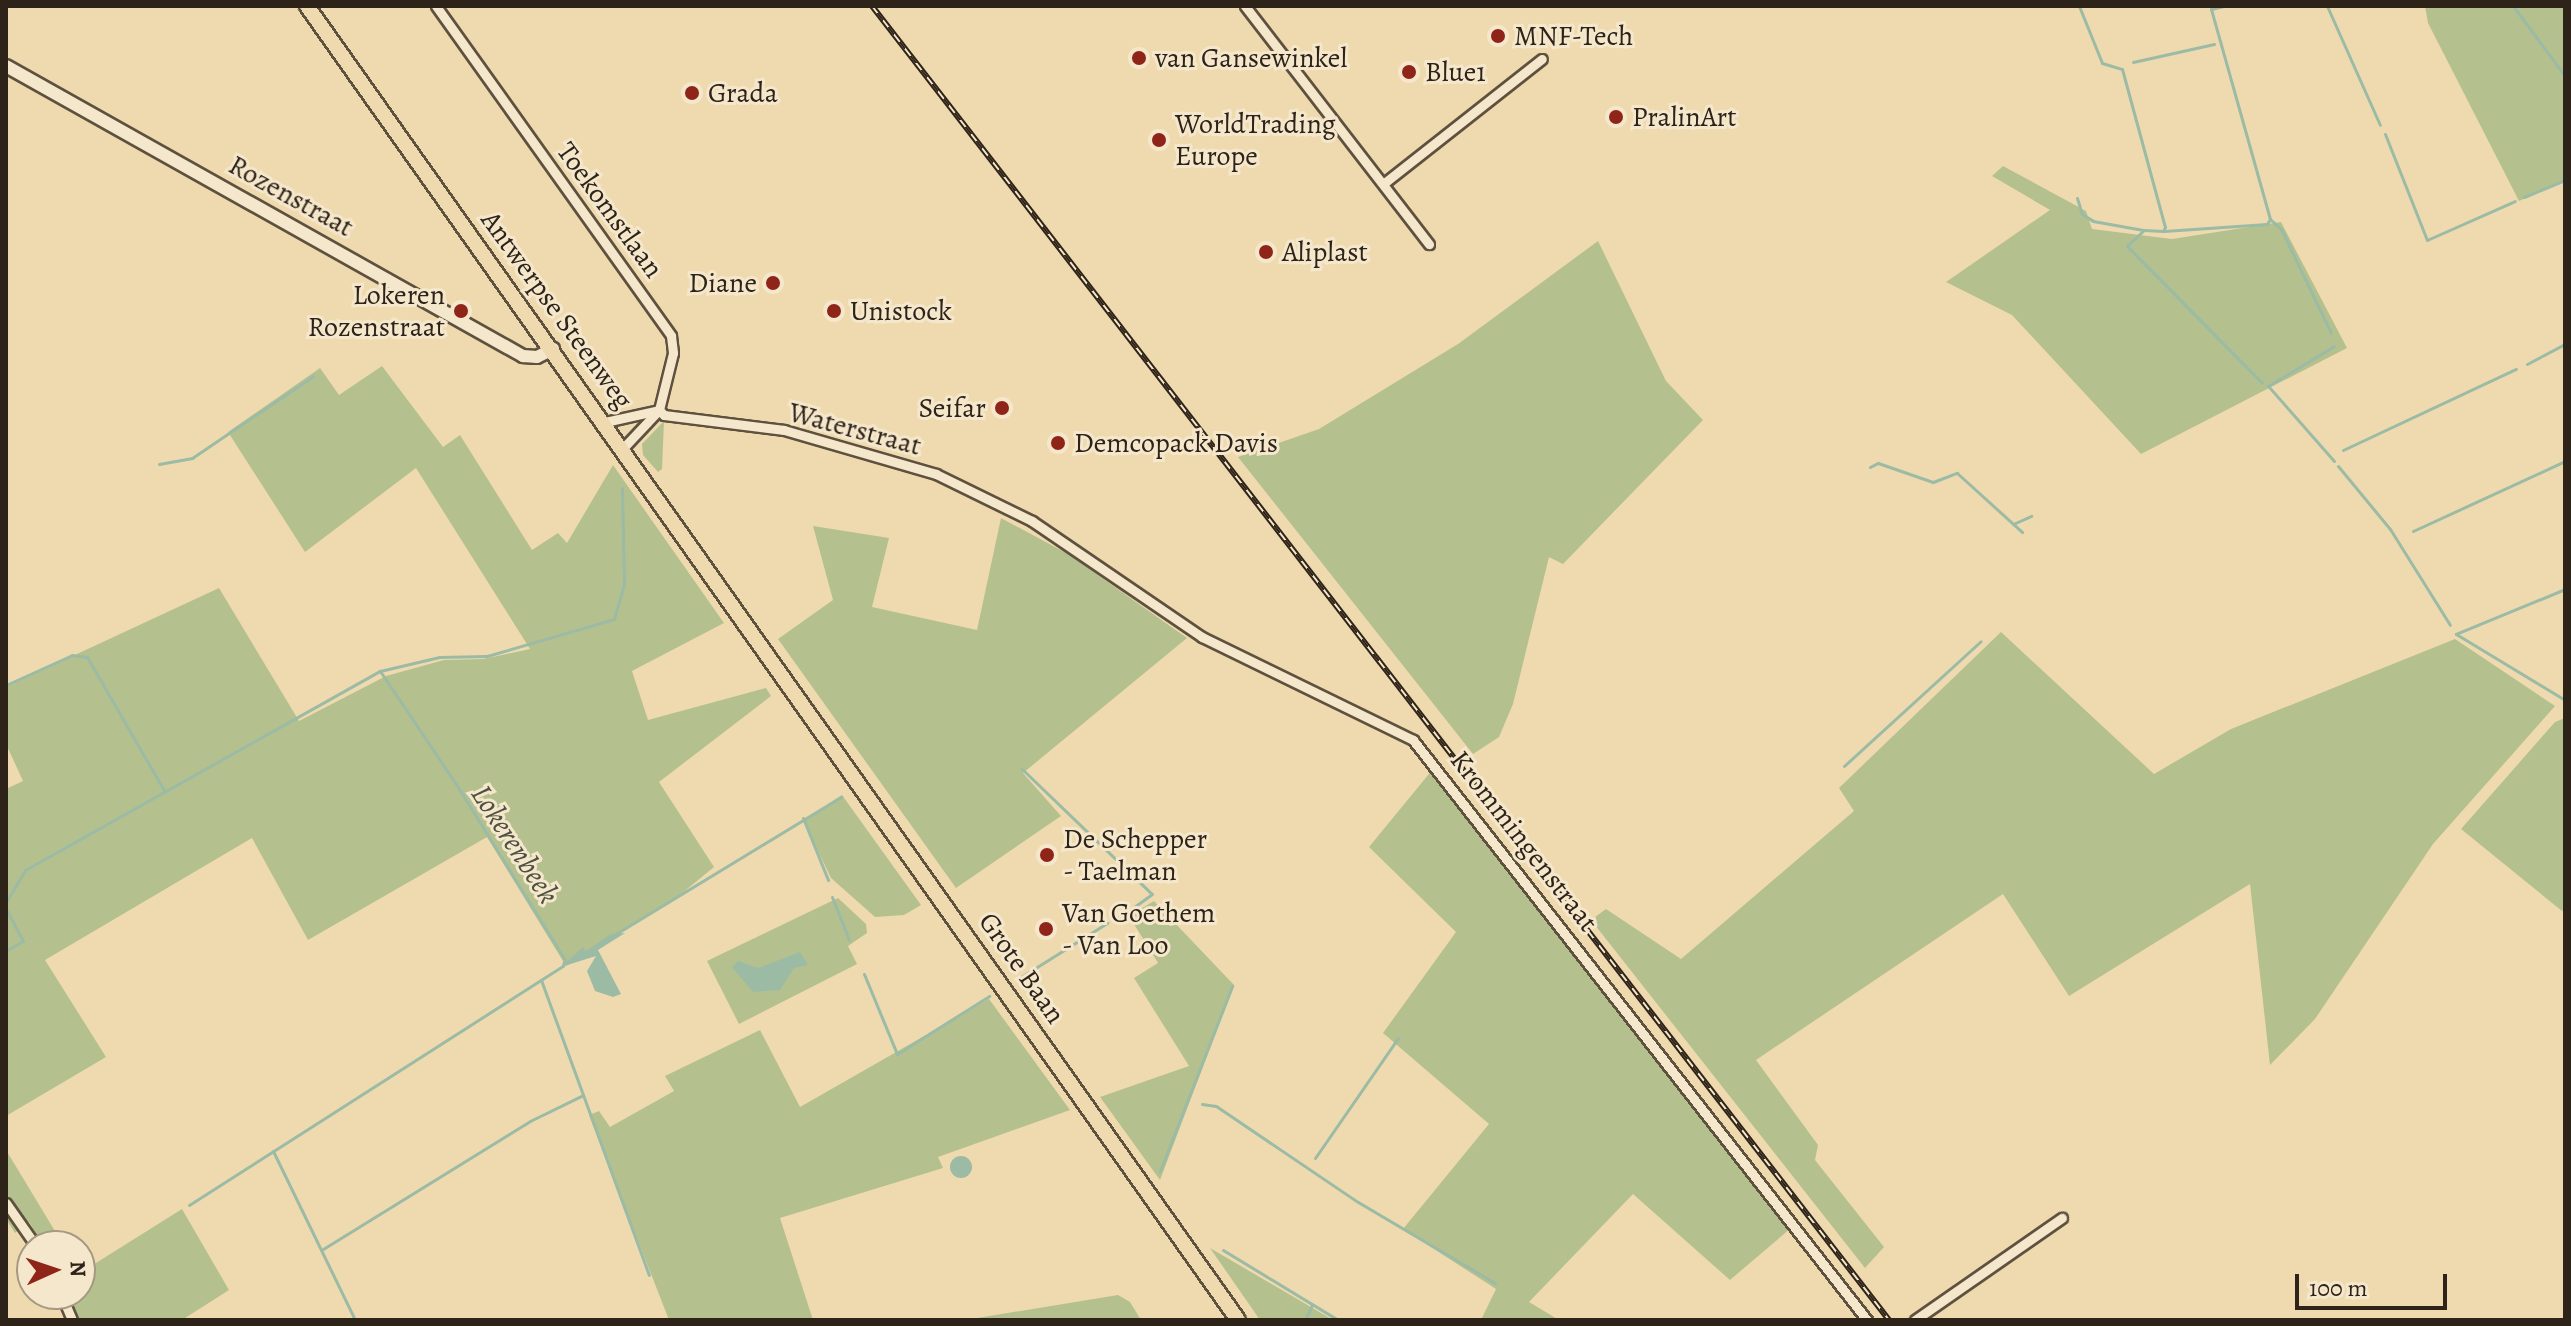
<!DOCTYPE html>
<style>
body{margin:0}
#map{position:relative;width:2571px;height:1326px;overflow:hidden;background:#efdaaf;font-family:Alegreya,serif}
div>[style]{position:absolute}
.green>*{inset:0;background:#b4c18e}
.water>*{inset:0;background:#9bbba5}
.round{border-radius:50%}
.stream>*{height:3px;margin:-1.5px;padding:0 1.5px;transform-origin:1.5px;border-radius:1.5px;background:#9bbba5}
.roads{filter:drop-shadow(2px 0 #5e513e) drop-shadow(-2px 0 #5e513e) drop-shadow(0 2px #5e513e) drop-shadow(0 -2px #5e513e)}
.minor>*{height:9px;margin:-4.5px;padding:0 4.5px;transform-origin:4.5px;border-radius:4.5px;background:#f5e7cb}
.tertiary>*{height:12px;margin:-6px;padding:0 6px;transform-origin:6px;border-radius:6px;background:#f5e7cb}
.primary>*{height:14px;margin:-7px;padding:0 7px;transform-origin:7px;border-radius:7px;background:#efdaaf}
.rail>*{height:6px;margin-top:-3px;transform-origin:0;background:repeating-linear-gradient(90deg,#f5e7cb 0 9px,#2d2318 0 18px);box-sizing:border-box;border-block:2px solid #2d2318}
.dots>*{width:22px;height:22px;translate:-50% -50%;box-sizing:border-box;border:4px solid #f5e7cb;border-radius:50%}
span{translate:-50% -50%;white-space:nowrap;text-align:center;line-height:1.15;-webkit-text-stroke:6px #f5e7cb;paint-order:stroke}
.poi-label{font-size:28px;color:#2d2318}
.left{translate:0 -50%;text-align:left}
.right{translate:-100% -50%;text-align:right}
.street-label{font-size:28px;color:#2d2318}
.water-label{font-size:30px;color:#4e5142;font-style:italic}
.frame{position:absolute;inset:0;border:8px solid #2d2318;pointer-events:none}
.north{position:absolute;left:16px;top:1230px;width:80px;height:80px;box-sizing:border-box;background:#f5e7cb;border:2px solid #a59983;border-radius:50%;rotate:87deg;font-size:22px;font-weight:700;line-height:32px;text-align:center;color:#2d2318}
.north::after{content:'';display:block;margin:auto;width:28px;height:36px;background:#8f2418;clip-path:polygon(50% 0,100% 100%,50% 72%,0 100%)}
.scale{position:absolute;left:2295px;top:1274px;width:152px;height:36px;box-sizing:border-box;border:4px solid #2d2318;border-top:0;padding-left:10px;font-size:24px;line-height:28px;white-space:nowrap;color:#2d2318;-webkit-text-stroke:6px #f5e7cb;paint-order:stroke}
</style>
<div id="map">
<div class="green">
<div style="clip-path:polygon(2425px 6px,2565px 6px,2565px 181px,2519px 201px,2428px 23px)"></div>
<div style="clip-path:polygon(2003px 166px,2086px 211px,2092px 229px,2172px 239px,2281px 222px,2347px 348px,2141px 454px,2012px 315px,1946px 282px,2050px 210px,1992px 176px)"></div>
<div style="clip-path:polygon(1598px 241px,1666px 381px,1703px 420px,1563px 564px,1549px 557px,1513px 704px,1499px 737px,1473px 754px,1238px 457px,1319px 429px,1458px 344px)"></div>
<div style="clip-path:polygon(382px 366px,443px 447px,460px 435px,532px 550px,558px 533px,567px 543px,613px 465px,724px 623px,632px 671px,648px 720px,766px 688px,771px 696px,659px 782px,714px 867px,675px 899px,566px 966px,487px 837px,308px 940px,252px 838px,45px 960px,106px 1057px,6px 1116px,6px 789px,23px 781px,6px 744px,6px 687px,219px 588px,299px 721px,386px 676px,444px 660px,483px 659px,530px 649px,416px 468px,305px 552px,228px 432px,320px 368px,339px 395px)"></div>
<div style="clip-path:polygon(664px 421px,662px 469px,658px 472px,643px 455px,642px 444px)"></div>
<div style="clip-path:polygon(1001px 518px,1068px 554px,1187px 638px,1023px 773px,1061px 816px,956px 888px,778px 639px,833px 600px,813px 526px,889px 538px,872px 607px,977px 630px)"></div>
<div style="clip-path:polygon(2001px 632px,2154px 774px,2231px 729px,2455px 639px,2555px 706px,2433px 844px,2315px 1019px,2270px 1065px,2250px 884px,2069px 996px,2003px 894px,1756px 1060px,1818px 1145px,1815px 1160px,1884px 1247px,1865px 1268px,1591px 920px,1606px 909px,1681px 959px,1854px 811px,1839px 788px)"></div>
<div style="clip-path:polygon(2565px 718px,2565px 908px,2562px 911px,2461px 829px,2555px 722px)"></div>
<div style="clip-path:polygon(1433px 769px,1791px 1228px,1730px 1280px,1633px 1194px,1529px 1302px,1559px 1320px,1481px 1320px,1496px 1289px,1403px 1229px,1489px 1124px,1383px 1033px,1456px 932px,1369px 847px)"></div>
<div style="clip-path:polygon(842px 795px,921px 905px,904px 915px,875px 917px,831px 878px,803px 820px)"></div>
<div style="clip-path:polygon(838px 898px,866px 924px,867px 933px,848px 946px,857px 964px,739px 1024px,707px 961px)"></div>
<div style="clip-path:polygon(1154px 901px,1234px 985px,1160px 1180px,1100px 1097px,1189px 1066px,1134px 978px,1158px 963px,1129px 916px)"></div>
<div style="clip-path:polygon(989px 999px,1070px 1110px,938px 1157px,943px 1168px,780px 1218px,813px 1320px,669px 1320px,589px 1115px,599px 1111px,610px 1127px,674px 1091px,665px 1076px,760px 1030px,800px 1107px)"></div>
<div style="clip-path:polygon(6px 1150px,64px 1246px,44px 1246px,29px 1222px,15px 1233px,6px 1219px)"></div>
<div style="clip-path:polygon(182px 1209px,229px 1290px,182px 1320px,78px 1320px,67px 1294px,80px 1294px,80px 1273px)"></div>
<div style="clip-path:polygon(1210px 1248px,1333px 1320px,1260px 1320px)"></div>
<div style="clip-path:polygon(1118px 1295px,1130px 1302px,1141px 1320px,965px 1320px)"></div>
</div>
<div class="water">
<div style="clip-path:polygon(625px 933px,598px 950px,621px 994px,613px 997px,595px 991px,587px 971px,596px 956px,561px 967px,583px 947px,586px 951px,611px 934px)"></div>
<div style="clip-path:polygon(800px 952px,808px 965px,794px 968px,780px 990px,753px 992px,732px 967px,738px 961px,758px 968px)"></div>
<div class="round" style="left:950px;top:1156px;width:22px;height:22px"></div>
</div>
<div class="stream">
<div style="left:2079px;top:6px;width:61px;rotate:68deg"></div>
<div style="left:2102px;top:63px;width:21px;rotate:17deg"></div>
<div style="left:2122px;top:69px;width:164px;rotate:74.8deg"></div>
<div style="left:2165px;top:227px;width:4px;rotate:117deg"></div>
<div style="left:2163px;top:231px;width:19px;rotate:-177deg"></div>
<div style="left:2144px;top:230px;width:23px;rotate:137deg"></div>
<div style="left:2127px;top:246px;width:192px;rotate:45.4deg"></div>
<div style="left:2327px;top:6px;width:130px;rotate:66deg"></div>
<div style="left:2513px;top:6px;width:87px;rotate:53.4deg"></div>
<div style="left:2133px;top:62px;width:83px;rotate:-12.5deg"></div>
<div style="left:2385px;top:134px;width:114px;rotate:68.4deg"></div>
<div style="left:2427px;top:240px;width:96px;rotate:-23.9deg"></div>
<div style="left:2524px;top:197px;width:44px;rotate:-22.5deg"></div>
<div style="left:2077px;top:198px;width:17px;rotate:73deg"></div>
<div style="left:2082px;top:214px;width:13px;rotate:32deg"></div>
<div style="left:2093px;top:221px;width:51px;rotate:10.2deg"></div>
<div style="left:2270px;top:219px;width:15px;rotate:42deg"></div>
<div style="left:2281px;top:229px;width:115px;rotate:64.3deg"></div>
<div style="left:2164px;top:231px;width:103px;rotate:-3.9deg"></div>
<div style="left:2267px;top:224px;width:6px;rotate:-59deg"></div>
<div style="left:2270px;top:219px;width:218px;rotate:-105.7deg"></div>
<div style="left:2211px;top:9px;width:13px;rotate:-13deg"></div>
<div style="left:2527px;top:364px;width:43px;rotate:-27.8deg"></div>
<div style="left:2343px;top:450px;width:191px;rotate:-25.1deg"></div>
<div style="left:2334px;top:461px;width:100px;rotate:-131.3deg"></div>
<div style="left:2268px;top:386px;width:77px;rotate:-31.2deg"></div>
<div style="left:159px;top:464px;width:34px;rotate:-10deg"></div>
<div style="left:192px;top:458px;width:146px;rotate:-34.1deg"></div>
<div style="left:2338px;top:466px;width:82px;rotate:50.5deg"></div>
<div style="left:2390px;top:529px;width:113px;rotate:58deg"></div>
<div style="left:1870px;top:467px;width:9px;rotate:-27deg"></div>
<div style="left:1878px;top:463px;width:58px;rotate:19.1deg"></div>
<div style="left:1933px;top:482px;width:26px;rotate:-21deg"></div>
<div style="left:1957px;top:473px;width:88px;rotate:42.2deg"></div>
<div style="left:2013px;top:524px;width:20px;rotate:-24deg"></div>
<div style="left:2413px;top:531px;width:167px;rotate:-24.7deg"></div>
<div style="left:2565px;top:589px;width:118px;rotate:157.6deg"></div>
<div style="left:2456px;top:634px;width:127px;rotate:31.2deg"></div>
<div style="left:380px;top:671px;width:136px;rotate:56.1deg"></div>
<div style="left:456px;top:784px;width:207px;rotate:58.2deg"></div>
<div style="left:565px;top:960px;width:4px;rotate:117deg"></div>
<div style="left:6px;top:685px;width:72px;rotate:-24.4deg"></div>
<div style="left:72px;top:655px;width:15px;rotate:8deg"></div>
<div style="left:87px;top:657px;width:156px;rotate:60deg"></div>
<div style="left:1844px;top:766px;width:185px;rotate:-42.4deg"></div>
<div style="left:1022px;top:769px;width:180px;rotate:43.9deg"></div>
<div style="left:1152px;top:894px;width:26px;rotate:144deg"></div>
<div style="left:803px;top:818px;width:67px;rotate:68deg"></div>
<div style="left:832px;top:897px;width:46px;rotate:68.4deg"></div>
<div style="left:6px;top:902px;width:37px;rotate:-59deg"></div>
<div style="left:25px;top:870px;width:407px;rotate:-29.3deg"></div>
<div style="left:380px;top:671px;width:61px;rotate:-13.3deg"></div>
<div style="left:439px;top:657px;width:48px;rotate:-1.2deg"></div>
<div style="left:487px;top:656px;width:132px;rotate:-16.2deg"></div>
<div style="left:614px;top:619px;width:36px;rotate:-74deg"></div>
<div style="left:624px;top:584px;width:96px;rotate:-91.2deg"></div>
<div style="left:6px;top:909px;width:36px;rotate:62deg"></div>
<div style="left:23px;top:941px;width:20px;rotate:150deg"></div>
<div style="left:1114px;top:920px;width:15px;rotate:-37deg"></div>
<div style="left:614px;top:935px;width:266px;rotate:-31.3deg"></div>
<div style="left:864px;top:974px;width:87px;rotate:67.6deg"></div>
<div style="left:897px;top:1054px;width:109px;rotate:-32.2deg"></div>
<div style="left:1021px;top:977px;width:102px;rotate:-32.1deg"></div>
<div style="left:541px;top:980px;width:314px;rotate:69.9deg"></div>
<div style="left:1202px;top:1104px;width:14px;rotate:8deg"></div>
<div style="left:1216px;top:1106px;width:171px;rotate:34.1deg"></div>
<div style="left:1358px;top:1202px;width:159px;rotate:30.6deg"></div>
<div style="left:273px;top:1151px;width:188px;rotate:64.1deg"></div>
<div style="left:1315px;top:1158px;width:146px;rotate:-55.3deg"></div>
<div style="left:1160px;top:1171px;width:199px;rotate:-68.7deg"></div>
<div style="left:189px;top:1205px;width:444px;rotate:-32.6deg"></div>
<div style="left:323px;top:1249px;width:243px;rotate:-31.7deg"></div>
<div style="left:530px;top:1121px;width:59px;rotate:-26.1deg"></div>
<div style="left:1223px;top:1250px;width:135px;rotate:31.3deg"></div>
<div style="left:1305px;top:1320px;width:17px;rotate:-65deg"></div>
</div>
<div class="roads">
<div class="minor">
<div style="left:436px;top:6px;width:405px;rotate:54.5deg"></div>
<div style="left:671px;top:336px;width:17px;rotate:83deg"></div>
<div style="left:673px;top:353px;width:59px;rotate:103.8deg"></div>
<div style="left:659px;top:410px;width:51px;rotate:133.4deg"></div>
<div style="left:1245px;top:6px;width:301px;rotate:52.3deg"></div>
<div style="left:1383px;top:184px;width:202px;rotate:-38.2deg"></div>
<div style="left:659px;top:410px;width:7px;rotate:45deg"></div>
<div style="left:664px;top:415px;width:121px;rotate:7.1deg"></div>
<div style="left:784px;top:430px;width:158px;rotate:16.1deg"></div>
<div style="left:936px;top:474px;width:107px;rotate:26.1deg"></div>
<div style="left:1032px;top:521px;width:206px;rotate:34.3deg"></div>
<div style="left:1202px;top:637px;width:235px;rotate:26deg"></div>
<div style="left:1413px;top:740px;width:737px;rotate:51.95deg"></div>
<div style="left:605px;top:422px;width:55px;rotate:-12.5deg"></div>
<div style="left:6px;top:1203px;width:52px;rotate:55.1deg"></div>
<div style="left:61px;top:1294px;width:28px;rotate:67deg"></div>
<div style="left:1915px;top:1320px;width:179px;rotate:-34.8deg"></div>
</div>
<div class="tertiary">
<div style="left:6px;top:66px;width:593px;rotate:29.29deg"></div>
<div style="left:523px;top:356px;width:14px;rotate:4deg"></div>
<div style="left:537px;top:357px;width:18px;rotate:-27deg"></div>
</div>
<div class="primary">
<div style="left:307px;top:6px;width:1610px;rotate:54.68deg"></div>
</div>
</div>
<div class="rail">
<div style="left:872px;top:6px;width:1662px;rotate:52.26deg"></div>
</div>
<div class="dots">
<div style="left:1498px;top:36px;background:#8f2418"></div>
<div style="left:1139px;top:58px;background:#8f2418"></div>
<div style="left:1409px;top:72px;background:#8f2418"></div>
<div style="left:692px;top:93px;background:#8f2418"></div>
<div style="left:1616px;top:117px;background:#8f2418"></div>
<div style="left:1159px;top:140px;background:#8f2418"></div>
<div style="left:1266px;top:252px;background:#8f2418"></div>
<div style="left:773px;top:283px;background:#8f2418"></div>
<div style="left:461px;top:311px;background:#8f2418"></div>
<div style="left:834px;top:311px;background:#8f2418"></div>
<div style="left:1002px;top:408px;background:#8f2418"></div>
<div style="left:1058px;top:443px;background:#8f2418"></div>
<div style="left:1047px;top:855px;background:#8f2418"></div>
<div style="left:1046px;top:929px;background:#8f2418"></div>
</div>
<div class="poi-label">
<span class="left" style="left:1514px;top:36px">MNF-Tech</span>
<span class="left" style="left:1155px;top:58px">van Gansewinkel</span>
<span class="left" style="left:1425px;top:72px">Blue1</span>
<span class="left" style="left:708px;top:93px">Grada</span>
<span class="left" style="left:1632px;top:117px">PralinArt</span>
<span class="left" style="left:1175px;top:140px">WorldTrading<br>Europe</span>
<span class="left" style="left:1282px;top:252px">Aliplast</span>
<span class="right" style="left:757px;top:283px">Diane</span>
<span class="right" style="left:445px;top:311px">Lokeren<br>Rozenstraat</span>
<span class="left" style="left:850px;top:311px">Unistock</span>
<span class="right" style="left:986px;top:408px">Seifar</span>
<span class="left" style="left:1074px;top:443px">Demcopack Davis</span>
<span class="left" style="left:1063px;top:855px">De Schepper<br>- Taelman</span>
<span class="left" style="left:1062px;top:929px">Van Goethem<br>- Van Loo</span>
</div>
<div class="street-label">
<span style="left:291px;top:196px;rotate:29deg">Rozenstraat</span>
<span style="left:610px;top:210px;rotate:54deg">Toekomstlaan</span>
<span style="left:557px;top:310px;rotate:54deg">Antwerpse Steenweg</span>
<span style="left:855px;top:429px;rotate:15deg">Waterstraat</span>
<span style="left:1524px;top:841px;rotate:52deg">Krommingenstraat</span>
<span style="left:1022px;top:968px;rotate:55deg">Grote Baan</span>
</div>
<div class="water-label">
<span style="left:515px;top:844px;rotate:57deg">Lokerenbeek</span>
</div>
<div class="frame"></div>
<div class="north">N</div>
<div class="scale">100 m</div>
</div>
